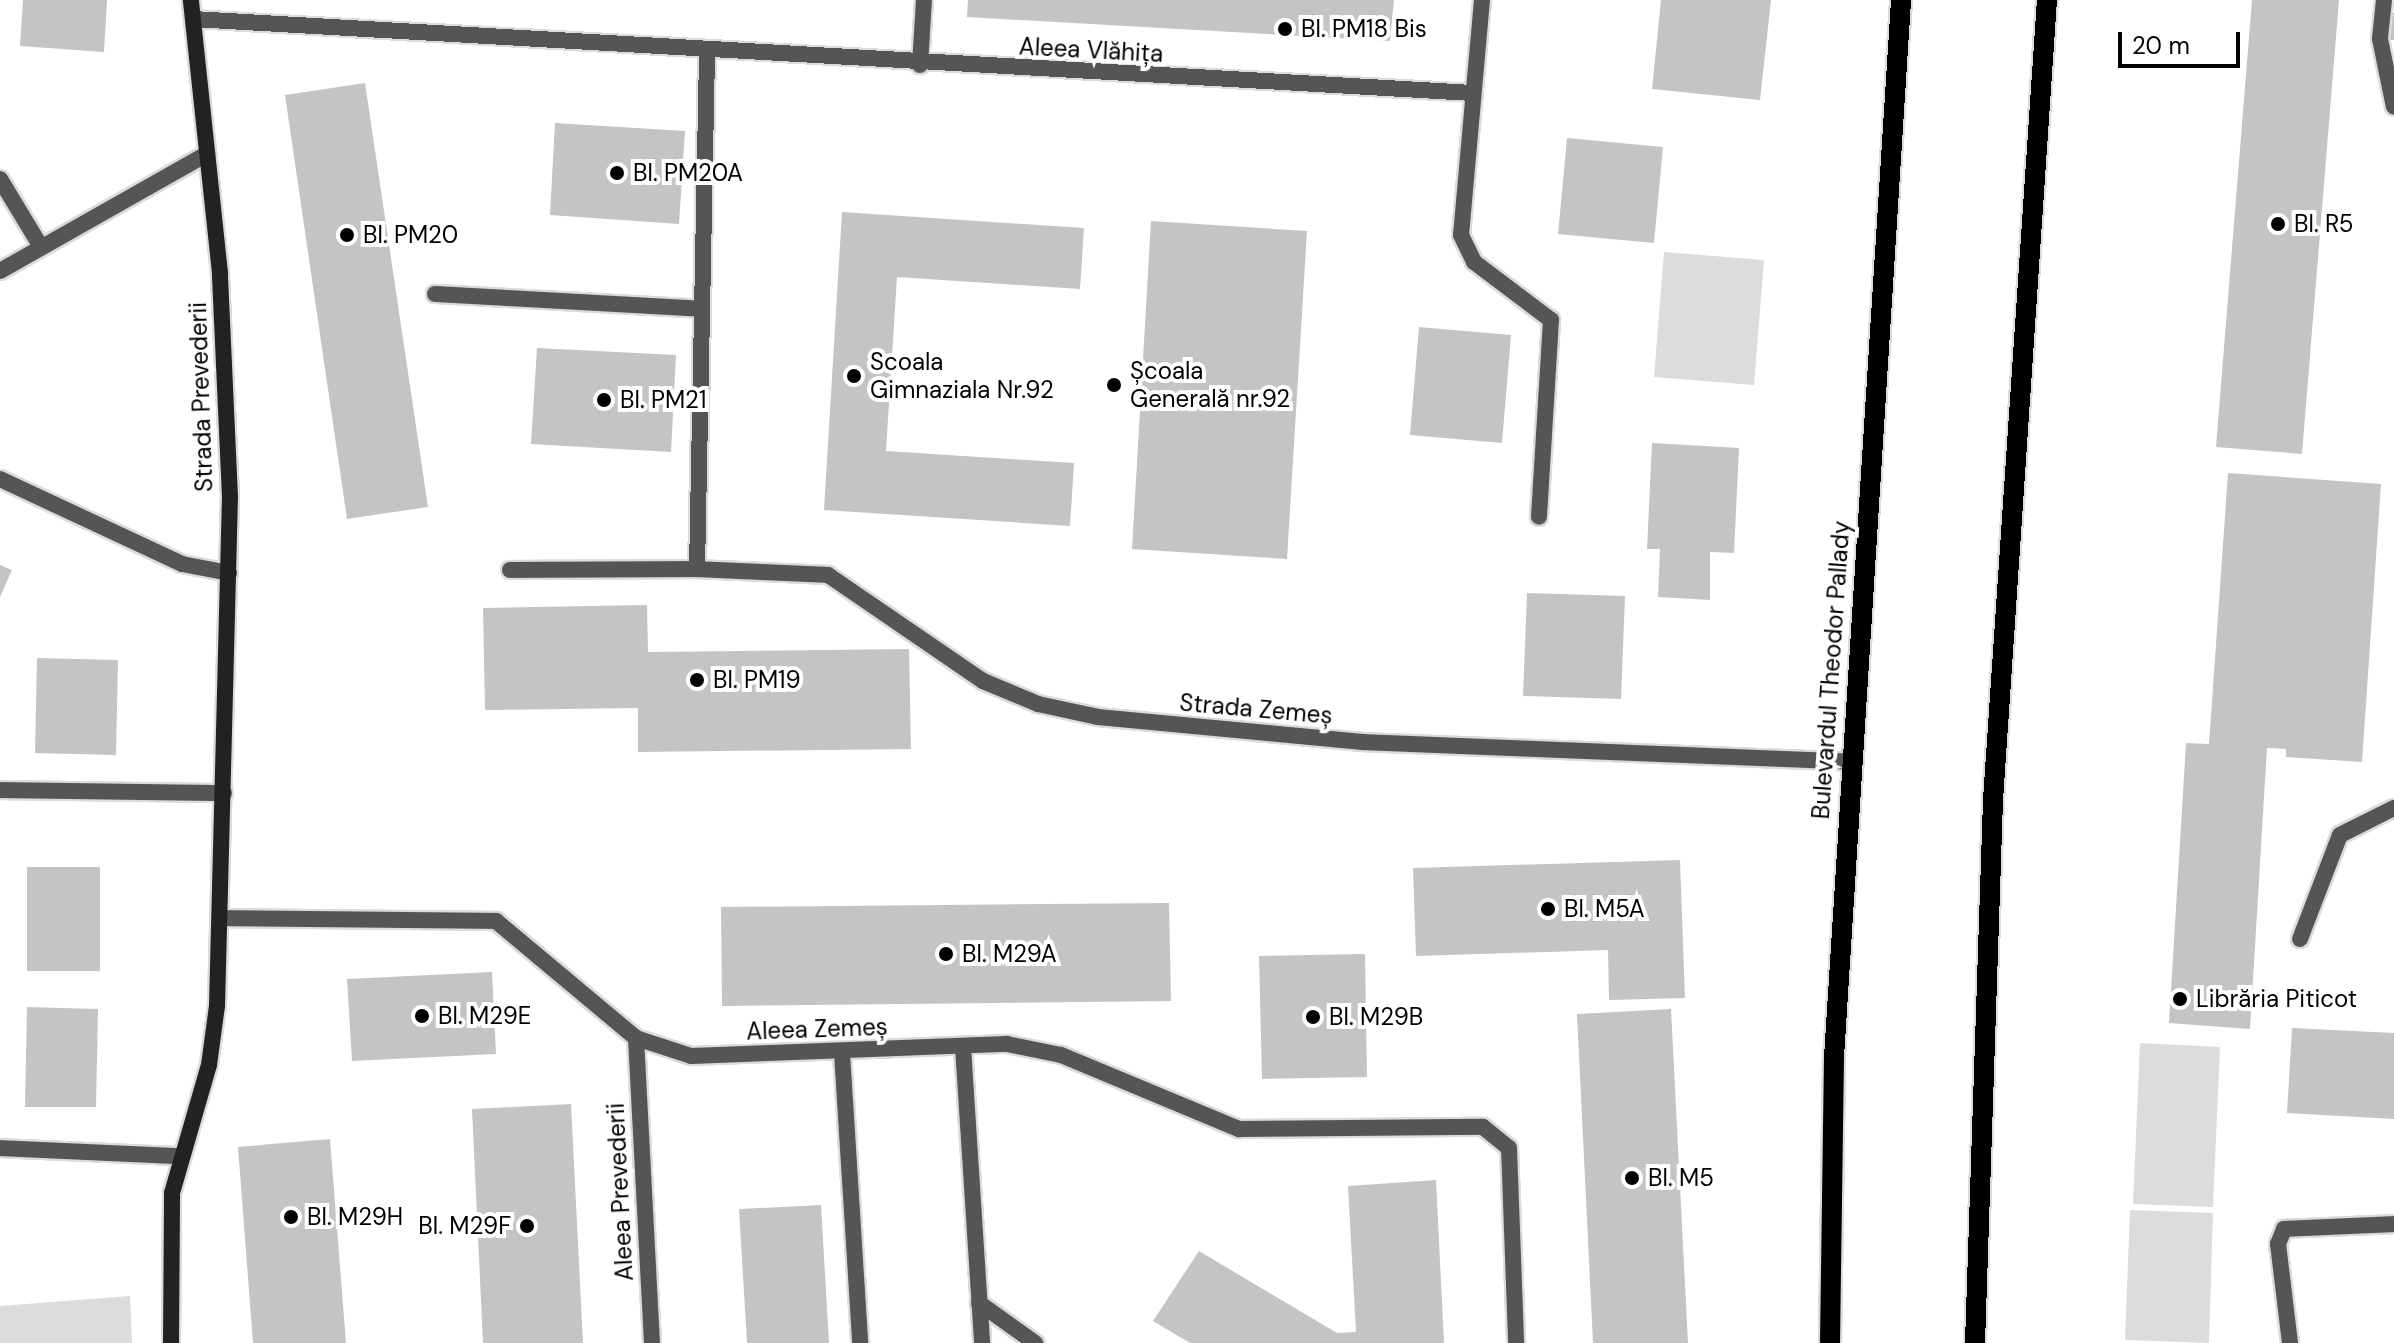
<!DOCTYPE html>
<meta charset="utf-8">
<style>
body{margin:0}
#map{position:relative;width:2394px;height:1343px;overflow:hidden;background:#fff;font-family:"DM Sans",sans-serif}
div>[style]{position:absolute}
.green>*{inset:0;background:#dcdcdc}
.building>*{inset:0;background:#c4c4c4}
.roads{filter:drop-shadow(2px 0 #dbdbdb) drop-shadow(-2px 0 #dbdbdb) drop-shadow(0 2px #dbdbdb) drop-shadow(0 -2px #dbdbdb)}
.lane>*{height:16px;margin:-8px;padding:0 8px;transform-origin:8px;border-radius:8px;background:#555}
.street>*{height:16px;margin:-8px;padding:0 8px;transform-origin:8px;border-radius:8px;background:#555}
.secondary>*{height:16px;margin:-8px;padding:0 8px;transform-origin:8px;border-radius:8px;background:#222}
.primary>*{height:20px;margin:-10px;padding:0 10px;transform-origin:10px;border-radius:10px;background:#000}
.dots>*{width:22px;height:22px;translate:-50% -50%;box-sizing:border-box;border:4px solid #fff;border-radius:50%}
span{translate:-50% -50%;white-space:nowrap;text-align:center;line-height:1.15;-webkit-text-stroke:8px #fff;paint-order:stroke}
.poi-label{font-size:24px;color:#000}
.left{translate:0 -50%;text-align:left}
.right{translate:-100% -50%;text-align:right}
.street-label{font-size:24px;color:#000}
.scale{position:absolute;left:2118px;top:32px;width:122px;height:36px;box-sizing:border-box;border:4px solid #000;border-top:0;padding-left:10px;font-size:24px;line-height:28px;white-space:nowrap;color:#000;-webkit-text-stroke:6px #fff;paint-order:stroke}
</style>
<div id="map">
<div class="green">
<div style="clip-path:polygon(1664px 252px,1764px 260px,1754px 385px,1654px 377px)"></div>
<div style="clip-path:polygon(2140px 1043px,2220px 1047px,2213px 1207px,2133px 1204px)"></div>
<div style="clip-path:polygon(2130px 1210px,2213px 1213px,2209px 1343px,2125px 1340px)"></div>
<div style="clip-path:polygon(130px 1296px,132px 1343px,0 1343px,0 1306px)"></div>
</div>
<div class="building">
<div style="clip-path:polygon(23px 0,107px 0,104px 52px,20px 46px)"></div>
<div style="clip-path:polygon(968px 0,1394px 0,1390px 41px,967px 17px)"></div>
<div style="clip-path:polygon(1661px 0,1771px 0,1760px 100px,1652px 89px)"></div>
<div style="clip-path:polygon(2252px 0,2339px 0,2302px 454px,2216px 447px)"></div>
<div style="clip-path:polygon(2390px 12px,2394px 13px,2394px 40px,2388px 40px)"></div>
<div style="clip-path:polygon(365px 83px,428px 507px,347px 519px,285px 95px)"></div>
<div style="clip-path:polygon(555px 123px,685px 131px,679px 224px,550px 215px)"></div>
<div style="clip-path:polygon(1567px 138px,1663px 147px,1654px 243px,1558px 234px)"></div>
<div style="clip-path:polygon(842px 212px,1084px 228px,1080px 289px,897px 277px,886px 451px,1074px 463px,1070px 526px,824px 510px)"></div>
<div style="clip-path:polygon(1151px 221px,1307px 231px,1287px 559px,1132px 549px)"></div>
<div style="clip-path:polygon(1419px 327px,1511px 335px,1502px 443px,1410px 435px)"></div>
<div style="clip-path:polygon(537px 348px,676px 355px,671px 452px,531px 444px)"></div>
<div style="clip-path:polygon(1652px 443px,1739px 448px,1734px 553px,1710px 552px,1710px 600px,1658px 597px,1660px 549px,1647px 549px)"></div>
<div style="clip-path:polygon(2228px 473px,2381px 484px,2362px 762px,2286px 757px,2286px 749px,2267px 748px,2250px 1029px,2169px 1023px,2186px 743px,2209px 744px)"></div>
<div style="clip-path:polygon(0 565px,12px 570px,0 597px)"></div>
<div style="clip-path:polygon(1527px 593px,1625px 596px,1621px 699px,1523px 696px)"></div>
<div style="clip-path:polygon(647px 605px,648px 652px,909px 649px,911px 749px,638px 752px,638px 708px,485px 710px,483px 608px)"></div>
<div style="clip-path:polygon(37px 658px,118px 660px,116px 755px,35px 753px)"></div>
<div style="clip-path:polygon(1680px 860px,1685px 998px,1609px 1000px,1608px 950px,1416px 956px,1413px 868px)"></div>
<div style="clip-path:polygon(27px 867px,100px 867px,100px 971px,27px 971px)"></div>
<div style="clip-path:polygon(1169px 903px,1171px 1001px,722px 1006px,721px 907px)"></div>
<div style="clip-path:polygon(1365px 954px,1367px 1077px,1262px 1079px,1259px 956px)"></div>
<div style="clip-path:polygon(492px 972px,496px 1054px,352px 1061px,347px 979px)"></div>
<div style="clip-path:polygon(27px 1007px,98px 1009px,96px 1107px,25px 1107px)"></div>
<div style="clip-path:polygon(1671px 1009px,1688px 1343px,1593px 1343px,1577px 1014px)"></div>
<div style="clip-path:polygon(2292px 1028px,2394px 1033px,2394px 1119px,2287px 1113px)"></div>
<div style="clip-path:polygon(571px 1104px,583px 1343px,483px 1343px,472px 1109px)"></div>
<div style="clip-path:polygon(330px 1139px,346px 1343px,253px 1343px,238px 1147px)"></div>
<div style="clip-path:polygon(1436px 1180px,1444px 1343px,1190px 1343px,1153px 1321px,1199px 1251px,1337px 1333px,1356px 1332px,1348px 1186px)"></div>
<div style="clip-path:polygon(821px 1205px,829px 1343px,747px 1343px,739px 1209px)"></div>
</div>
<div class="roads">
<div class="lane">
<div style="left:2384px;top:0;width:39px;rotate:96deg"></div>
<div style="left:2380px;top:39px;width:69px;rotate:78.4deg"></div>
<div style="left:920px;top:65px;width:65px;rotate:-86.5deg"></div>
<div style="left:435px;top:294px;width:267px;rotate:3.2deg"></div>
<div style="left:510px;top:570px;width:187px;rotate:-0.3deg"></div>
<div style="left:2300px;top:939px;width:111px;rotate:-69deg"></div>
<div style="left:2340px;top:835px;width:60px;rotate:-26.6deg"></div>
<div style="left:979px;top:1303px;width:69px;rotate:35.5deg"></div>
</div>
<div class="street">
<div style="left:1482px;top:0;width:236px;rotate:95.1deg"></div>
<div style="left:1461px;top:235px;width:30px;rotate:64deg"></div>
<div style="left:1474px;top:262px;width:96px;rotate:37deg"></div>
<div style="left:1551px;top:320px;width:197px;rotate:93.5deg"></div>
<div style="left:193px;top:19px;width:1282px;rotate:3.31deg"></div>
<div style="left:707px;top:54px;width:515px;rotate:91.11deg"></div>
<div style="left:697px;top:569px;width:131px;rotate:2.6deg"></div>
<div style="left:828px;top:575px;width:188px;rotate:34.4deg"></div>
<div style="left:983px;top:681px;width:60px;rotate:22.7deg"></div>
<div style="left:1038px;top:704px;width:61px;rotate:12.2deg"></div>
<div style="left:1098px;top:717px;width:266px;rotate:5.4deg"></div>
<div style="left:1363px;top:742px;width:488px;rotate:2.3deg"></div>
<div style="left:0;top:179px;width:79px;rotate:58.9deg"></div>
<div style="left:0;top:271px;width:238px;rotate:-29.5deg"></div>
<div style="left:0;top:479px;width:201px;rotate:25deg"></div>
<div style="left:182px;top:564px;width:48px;rotate:10.8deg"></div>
<div style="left:0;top:790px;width:224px;rotate:0.8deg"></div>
<div style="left:220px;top:918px;width:276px;rotate:0.6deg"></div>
<div style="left:496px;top:921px;width:182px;rotate:39.9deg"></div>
<div style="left:636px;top:1038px;width:58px;rotate:18.1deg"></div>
<div style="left:691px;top:1056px;width:316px;rotate:-2.2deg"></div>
<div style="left:1007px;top:1044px;width:55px;rotate:11.5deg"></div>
<div style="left:1061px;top:1055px;width:193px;rotate:22.6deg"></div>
<div style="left:1239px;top:1129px;width:244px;rotate:-0.5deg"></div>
<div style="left:1483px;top:1127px;width:33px;rotate:39deg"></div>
<div style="left:1509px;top:1148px;width:195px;rotate:87.9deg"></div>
<div style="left:636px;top:1038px;width:305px;rotate:87deg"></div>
<div style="left:963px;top:1047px;width:297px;rotate:86.3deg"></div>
<div style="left:842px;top:1053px;width:291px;rotate:86.4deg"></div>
<div style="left:0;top:1148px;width:178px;rotate:2.6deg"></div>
<div style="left:2290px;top:1343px;width:100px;rotate:-96.9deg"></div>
<div style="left:2278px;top:1244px;width:16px;rotate:-68deg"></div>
<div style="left:2284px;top:1229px;width:110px;rotate:-2.6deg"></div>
</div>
<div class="secondary">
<div style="left:171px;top:1343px;width:150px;rotate:-89.6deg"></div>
<div style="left:172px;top:1193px;width:133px;rotate:-73.9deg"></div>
<div style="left:209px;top:1065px;width:60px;rotate:-82.3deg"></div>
<div style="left:217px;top:1006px;width:509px;rotate:-88.54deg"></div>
<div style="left:230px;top:497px;width:224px;rotate:-92.6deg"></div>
<div style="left:220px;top:273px;width:275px;rotate:-96.1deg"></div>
</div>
<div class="primary">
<div style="left:1830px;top:1343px;width:286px;rotate:-89.2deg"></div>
<div style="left:1834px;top:1057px;width:1059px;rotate:-86.37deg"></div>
<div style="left:1975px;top:1343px;width:543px;rotate:-88.1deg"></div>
<div style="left:1993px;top:800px;width:802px;rotate:-86.14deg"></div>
</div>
</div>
<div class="dots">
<div style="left:1285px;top:29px;background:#000"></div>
<div style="left:617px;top:173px;background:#000"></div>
<div style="left:2278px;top:224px;background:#000"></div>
<div style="left:347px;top:235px;background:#000"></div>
<div style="left:854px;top:376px;background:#000"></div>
<div style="left:1114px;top:385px;background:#000"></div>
<div style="left:604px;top:400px;background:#000"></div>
<div style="left:697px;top:680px;background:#000"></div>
<div style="left:1548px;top:909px;background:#000"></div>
<div style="left:946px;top:954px;background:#000"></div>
<div style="left:2180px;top:999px;background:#000"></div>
<div style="left:422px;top:1016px;background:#000"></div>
<div style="left:1313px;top:1017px;background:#000"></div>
<div style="left:1632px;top:1178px;background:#000"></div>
<div style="left:291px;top:1217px;background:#000"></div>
<div style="left:527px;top:1226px;background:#000"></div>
</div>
<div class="poi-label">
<span class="left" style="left:1301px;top:29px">Bl. PM18 Bis</span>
<span class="left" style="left:633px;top:173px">Bl. PM20A</span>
<span class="left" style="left:2294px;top:224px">Bl. R5</span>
<span class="left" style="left:363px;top:235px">Bl. PM20</span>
<span class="left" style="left:870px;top:376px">Scoala<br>Gimnaziala Nr.92</span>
<span class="left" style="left:1130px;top:385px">Școala<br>Generală nr.92</span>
<span class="left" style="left:620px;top:400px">Bl. PM21</span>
<span class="left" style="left:713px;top:680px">Bl. PM19</span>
<span class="left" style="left:1564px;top:909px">Bl. M5A</span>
<span class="left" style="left:962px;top:954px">Bl. M29A</span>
<span class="left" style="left:2196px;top:999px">Librăria Piticot</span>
<span class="left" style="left:438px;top:1016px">Bl. M29E</span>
<span class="left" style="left:1329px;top:1017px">Bl. M29B</span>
<span class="left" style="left:1648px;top:1178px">Bl. M5</span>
<span class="left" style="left:307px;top:1217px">Bl. M29H</span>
<span class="right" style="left:511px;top:1226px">Bl. M29F</span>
</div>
<div class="street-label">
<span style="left:1091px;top:50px;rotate:3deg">Aleea Vlăhița</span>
<span style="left:201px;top:397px;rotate:-92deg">Strada Prevederii</span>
<span style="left:1831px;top:670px;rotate:-86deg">Bulevardul Theodor Pallady</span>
<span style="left:1256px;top:709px;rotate:5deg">Strada Zemeș</span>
<span style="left:817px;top:1029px;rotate:-2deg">Aleea Zemeș</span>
<span style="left:620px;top:1192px;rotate:-93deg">Aleea Prevederii</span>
</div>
<div class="scale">20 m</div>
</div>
